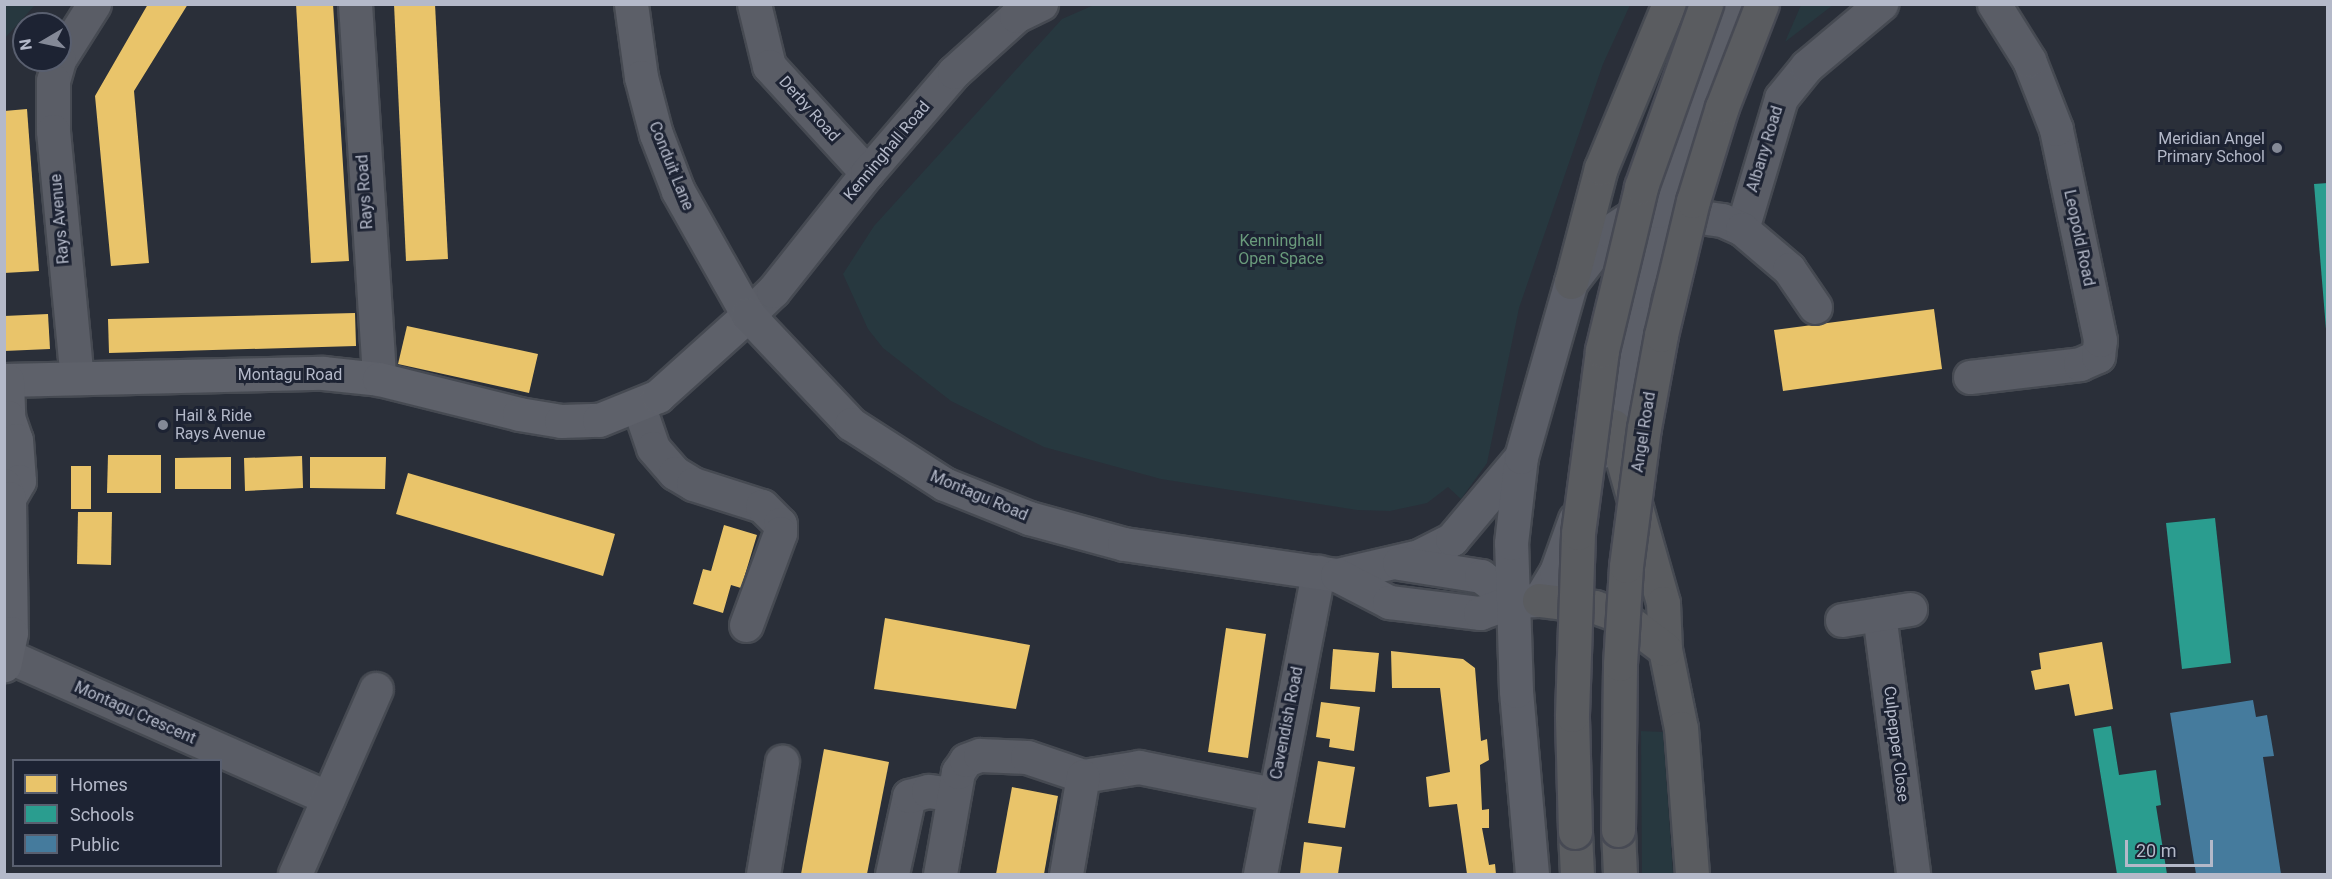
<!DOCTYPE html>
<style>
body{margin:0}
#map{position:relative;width:2332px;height:879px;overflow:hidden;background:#2a2f39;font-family:Roboto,sans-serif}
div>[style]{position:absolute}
.green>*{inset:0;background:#27383f}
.homes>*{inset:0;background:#e9c46a}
.schools>*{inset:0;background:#2a9d8f}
.public>*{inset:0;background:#457b9d}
.roads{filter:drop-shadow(2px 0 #464a52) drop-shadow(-2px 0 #464a52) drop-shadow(0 2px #464a52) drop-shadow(0 -2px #464a52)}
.street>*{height:33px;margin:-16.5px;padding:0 16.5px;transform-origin:16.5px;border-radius:16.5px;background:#5a5d66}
.secondary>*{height:33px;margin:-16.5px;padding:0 16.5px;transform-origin:16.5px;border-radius:16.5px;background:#5e616a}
.primary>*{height:33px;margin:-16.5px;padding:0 16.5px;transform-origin:16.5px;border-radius:16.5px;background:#5c5f68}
.highway>*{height:33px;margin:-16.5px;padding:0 16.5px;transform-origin:16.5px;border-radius:16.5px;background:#5a5c60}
.bridges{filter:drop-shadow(2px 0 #474a54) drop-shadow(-2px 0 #474a54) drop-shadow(0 2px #474a54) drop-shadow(0 -2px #474a54)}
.highway-bridge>*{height:33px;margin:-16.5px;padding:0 16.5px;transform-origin:16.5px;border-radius:16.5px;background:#5a5c60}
.dots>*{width:16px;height:16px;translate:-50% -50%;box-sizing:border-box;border:3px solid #1d2333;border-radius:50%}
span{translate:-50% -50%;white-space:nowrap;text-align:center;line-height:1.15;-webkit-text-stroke:6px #1d2333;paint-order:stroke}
.street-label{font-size:16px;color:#b4b9c9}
.poi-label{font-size:16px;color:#b4b9c9}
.right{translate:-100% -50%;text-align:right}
.left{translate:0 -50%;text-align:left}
.park-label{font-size:16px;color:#6a9b7c}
.frame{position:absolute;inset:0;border:6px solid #b4b9c9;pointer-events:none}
.legend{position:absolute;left:12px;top:759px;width:210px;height:108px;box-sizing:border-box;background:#1d2333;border:2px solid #595f6f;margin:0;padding:8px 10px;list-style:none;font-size:18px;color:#b4b9c9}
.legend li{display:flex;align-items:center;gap:12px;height:30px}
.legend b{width:30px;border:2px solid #595f6f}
.north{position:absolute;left:12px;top:12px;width:60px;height:60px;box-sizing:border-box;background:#1d2333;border:2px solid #595f6f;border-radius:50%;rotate:261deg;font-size:16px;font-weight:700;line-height:24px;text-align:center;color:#b4b9c9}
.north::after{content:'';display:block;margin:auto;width:21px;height:27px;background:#848997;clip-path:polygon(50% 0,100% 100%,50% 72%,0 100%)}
.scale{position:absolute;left:2125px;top:840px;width:88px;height:27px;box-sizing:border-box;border:3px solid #b4b9c9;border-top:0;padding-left:8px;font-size:18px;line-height:21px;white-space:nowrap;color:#b4b9c9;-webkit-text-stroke:4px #1d2333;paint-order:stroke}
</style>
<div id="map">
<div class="green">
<div style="clip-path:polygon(5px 4px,35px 5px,5px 38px,4px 5px)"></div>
<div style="clip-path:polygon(1094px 5px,1630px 5px,1603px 64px,1519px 308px,1487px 463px,1461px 499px,1448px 487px,1427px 503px,1390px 511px,1357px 510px,1161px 479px,1044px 447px,951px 401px,883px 348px,868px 329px,843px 274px,874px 226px,1062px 19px)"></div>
<div style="clip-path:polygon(1801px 5px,1833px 5px,1785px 42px)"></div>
<div style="clip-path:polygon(1641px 731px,1663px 732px,1673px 874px,1642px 874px)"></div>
</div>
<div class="homes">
<div style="clip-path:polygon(148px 4px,188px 4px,134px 91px,149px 263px,111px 266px,95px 96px)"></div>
<div style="clip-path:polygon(296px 4px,333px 4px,349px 261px,311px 263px)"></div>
<div style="clip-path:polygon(394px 4px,435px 4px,448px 259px,406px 261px)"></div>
<div style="clip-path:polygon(27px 109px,39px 271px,4px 273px,4px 111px)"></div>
<div style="clip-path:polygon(1934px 309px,1942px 369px,1783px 391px,1774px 330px)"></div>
<div style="clip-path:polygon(355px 313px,356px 346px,109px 353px,108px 319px)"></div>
<div style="clip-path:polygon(48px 314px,50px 349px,4px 351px,4px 316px)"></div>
<div style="clip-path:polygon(407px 326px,538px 354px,529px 393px,398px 364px)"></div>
<div style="clip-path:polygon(108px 455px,161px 455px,161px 493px,107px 493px)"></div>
<div style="clip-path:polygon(302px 456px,303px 488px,245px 491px,244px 458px)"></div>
<div style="clip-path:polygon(231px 457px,231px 489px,175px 489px,175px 458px)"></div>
<div style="clip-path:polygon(310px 457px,386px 457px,385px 489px,310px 488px)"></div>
<div style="clip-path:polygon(71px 466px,91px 466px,91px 509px,71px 509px)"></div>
<div style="clip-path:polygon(408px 473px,615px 534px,603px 576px,396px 514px)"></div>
<div style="clip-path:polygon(78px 512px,112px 512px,111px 565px,77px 564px)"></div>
<div style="clip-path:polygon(724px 525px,757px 535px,741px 588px,731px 585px,723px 613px,693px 604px,703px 569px,711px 571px)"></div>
<div style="clip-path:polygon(885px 618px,1030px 645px,1016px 709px,874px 689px)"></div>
<div style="clip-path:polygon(1226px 628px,1266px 634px,1248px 758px,1208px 752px)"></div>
<div style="clip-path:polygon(2102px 642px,2113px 709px,2075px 716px,2069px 684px,2035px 690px,2031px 671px,2041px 669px,2039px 653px)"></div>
<div style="clip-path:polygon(1333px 649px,1379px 653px,1375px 692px,1330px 689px)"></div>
<div style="clip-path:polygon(1391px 651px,1463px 659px,1475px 668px,1481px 741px,1487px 739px,1489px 760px,1480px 765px,1482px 810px,1489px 809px,1489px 828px,1482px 828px,1489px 865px,1495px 864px,1496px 874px,1467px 874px,1457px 804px,1429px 807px,1426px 777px,1450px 772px,1440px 688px,1392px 688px)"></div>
<div style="clip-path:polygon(1321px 702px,1360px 707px,1354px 751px,1329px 747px,1330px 739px,1316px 737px)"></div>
<div style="clip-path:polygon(824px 749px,889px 762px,867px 874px,801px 874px)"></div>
<div style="clip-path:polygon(1318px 761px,1355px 767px,1345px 828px,1308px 823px)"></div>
<div style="clip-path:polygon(1012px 787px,1058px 796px,1044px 874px,996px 874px)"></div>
<div style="clip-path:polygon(1304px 842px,1342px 847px,1338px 874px,1300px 874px)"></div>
</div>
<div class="schools">
<div style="clip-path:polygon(2328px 183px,2328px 329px,2326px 329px,2314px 184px)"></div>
<div style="clip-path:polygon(2215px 518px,2231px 663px,2182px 669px,2166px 523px)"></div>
<div style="clip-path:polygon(2111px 726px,2119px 775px,2156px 770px,2161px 805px,2156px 806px,2167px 874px,2117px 874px,2093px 729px)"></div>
</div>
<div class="public">
<div style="clip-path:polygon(2253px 700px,2256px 717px,2267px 715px,2274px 756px,2263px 757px,2281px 874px,2196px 874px,2170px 713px)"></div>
</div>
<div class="roads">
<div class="street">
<div style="left:355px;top:4px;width:376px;rotate:86.3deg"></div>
<div style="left:754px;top:4px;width:64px;rotate:76.4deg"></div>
<div style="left:769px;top:66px;width:145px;rotate:47.5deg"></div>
<div style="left:60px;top:58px;width:64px;rotate:-57.8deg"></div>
<div style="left:59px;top:60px;width:22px;rotate:106deg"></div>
<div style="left:53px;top:81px;width:50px;rotate:90deg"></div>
<div style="left:53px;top:131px;width:248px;rotate:84.5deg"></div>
<div style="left:1742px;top:229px;width:137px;rotate:-73.4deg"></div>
<div style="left:1781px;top:98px;width:41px;rotate:-50.9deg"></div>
<div style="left:1807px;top:66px;width:97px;rotate:-40deg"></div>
<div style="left:1571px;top:282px;width:64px;rotate:-52.6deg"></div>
<div style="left:1610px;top:231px;width:27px;rotate:-33deg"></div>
<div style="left:1633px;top:216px;width:25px;rotate:-11deg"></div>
<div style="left:1658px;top:211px;width:65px;rotate:8deg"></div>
<div style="left:1722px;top:220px;width:22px;rotate:24deg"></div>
<div style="left:1742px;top:229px;width:62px;rotate:40.4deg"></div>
<div style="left:1789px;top:269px;width:46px;rotate:55.6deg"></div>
<div style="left:748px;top:315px;width:35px;rotate:-44deg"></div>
<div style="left:773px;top:291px;width:151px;rotate:-51.5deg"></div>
<div style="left:867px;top:173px;width:133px;rotate:-49.3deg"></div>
<div style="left:954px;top:72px;width:84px;rotate:-42.1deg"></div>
<div style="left:1016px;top:16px;width:28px;rotate:-26deg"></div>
<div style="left:1970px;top:377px;width:111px;rotate:-6.7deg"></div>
<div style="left:2080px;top:364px;width:20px;rotate:-24deg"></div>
<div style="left:2098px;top:356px;width:16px;rotate:-83deg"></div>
<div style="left:2100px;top:340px;width:216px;rotate:-101.8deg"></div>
<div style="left:2056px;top:129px;width:74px;rotate:-111.4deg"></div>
<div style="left:2029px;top:60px;width:66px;rotate:-122deg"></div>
<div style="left:639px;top:407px;width:43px;rotate:71.1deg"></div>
<div style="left:653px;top:448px;width:33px;rotate:49deg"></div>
<div style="left:675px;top:473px;width:21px;rotate:31deg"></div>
<div style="left:693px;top:484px;width:72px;rotate:17.7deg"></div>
<div style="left:762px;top:506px;width:25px;rotate:45deg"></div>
<div style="left:780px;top:524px;width:9px;rotate:90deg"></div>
<div style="left:780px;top:533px;width:98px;rotate:110.3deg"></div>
<div style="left:1879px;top:614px;width:262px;rotate:82.5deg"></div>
<div style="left:1842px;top:620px;width:69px;rotate:-9.2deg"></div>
<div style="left:8px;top:656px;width:350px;rotate:23.9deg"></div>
<div style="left:295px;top:874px;width:202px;rotate:-66.4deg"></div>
<div style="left:763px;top:874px;width:114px;rotate:-80.4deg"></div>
<div style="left:892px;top:874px;width:80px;rotate:-77.7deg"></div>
<div style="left:909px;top:796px;width:20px;rotate:-15deg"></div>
<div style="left:928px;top:791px;width:26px;rotate:7deg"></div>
<div style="left:940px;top:874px;width:104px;rotate:-80deg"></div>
<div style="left:958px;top:772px;width:14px;rotate:-56deg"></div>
<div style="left:966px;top:760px;width:15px;rotate:-20deg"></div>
<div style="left:980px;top:755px;width:47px;rotate:2.4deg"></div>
<div style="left:1027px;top:757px;width:59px;rotate:18.7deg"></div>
<div style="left:1083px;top:776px;width:57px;rotate:-9.1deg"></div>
<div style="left:1139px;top:767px;width:137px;rotate:11.4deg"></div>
<div style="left:1066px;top:874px;width:99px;rotate:-80.2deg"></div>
<div style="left:1260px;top:874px;width:308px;rotate:-79.1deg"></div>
</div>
<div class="secondary">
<div style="left:4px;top:380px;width:319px;rotate:-1.3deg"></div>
<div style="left:323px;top:373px;width:56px;rotate:6.1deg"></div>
<div style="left:379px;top:379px;width:144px;rotate:14deg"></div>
<div style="left:519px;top:414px;width:43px;rotate:9.5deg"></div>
<div style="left:561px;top:421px;width:38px;rotate:-2deg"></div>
<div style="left:599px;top:420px;width:64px;rotate:-22.1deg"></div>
<div style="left:658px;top:396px;width:121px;rotate:-42deg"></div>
<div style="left:7px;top:380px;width:37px;rotate:88deg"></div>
<div style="left:8px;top:417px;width:24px;rotate:71deg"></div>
<div style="left:16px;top:440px;width:41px;rotate:85.8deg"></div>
<div style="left:19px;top:481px;width:20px;rotate:120deg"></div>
<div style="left:4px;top:485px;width:14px;rotate:69deg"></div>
<div style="left:9px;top:498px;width:135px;rotate:89.2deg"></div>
<div style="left:11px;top:633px;width:33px;rotate:102deg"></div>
</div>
<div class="primary">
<div style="left:631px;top:4px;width:74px;rotate:82.2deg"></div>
<div style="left:641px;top:77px;width:59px;rotate:75.3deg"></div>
<div style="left:656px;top:134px;width:61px;rotate:68.9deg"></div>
<div style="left:678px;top:191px;width:142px;rotate:60.6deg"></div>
<div style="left:748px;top:315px;width:150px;rotate:46.6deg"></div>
<div style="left:851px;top:424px;width:111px;rotate:32.8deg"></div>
<div style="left:944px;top:484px;width:92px;rotate:21.8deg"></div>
<div style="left:1029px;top:518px;width:98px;rotate:15.3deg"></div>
<div style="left:1124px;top:544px;width:215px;rotate:8.3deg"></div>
<div style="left:1337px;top:575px;width:84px;rotate:-13deg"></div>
<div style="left:1419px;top:556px;width:37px;rotate:-27deg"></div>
<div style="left:1452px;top:539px;width:107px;rotate:-49.9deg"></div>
<div style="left:1602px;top:451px;width:27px;rotate:-66deg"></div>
<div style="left:1613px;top:426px;width:136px;rotate:-81.1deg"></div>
<div style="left:1634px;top:292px;width:84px;rotate:-73.5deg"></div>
<div style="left:1658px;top:211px;width:107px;rotate:-69.2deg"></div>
<div style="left:1696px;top:111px;width:117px;rotate:-66.3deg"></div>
<div style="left:1399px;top:563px;width:83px;rotate:9deg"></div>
<div style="left:1481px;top:576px;width:41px;rotate:38deg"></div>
<div style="left:1337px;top:575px;width:59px;rotate:27.4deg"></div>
<div style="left:1389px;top:602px;width:92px;rotate:6.9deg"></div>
<div style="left:1480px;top:613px;width:35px;rotate:-20deg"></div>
<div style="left:1513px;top:601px;width:26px;rotate:-2deg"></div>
<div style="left:1539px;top:600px;width:33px;rotate:-59deg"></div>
<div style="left:1556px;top:572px;width:56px;rotate:-70.3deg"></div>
<div style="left:1532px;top:874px;width:184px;rotate:-95deg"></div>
<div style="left:1516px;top:691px;width:148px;rotate:-91.9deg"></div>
<div style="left:1511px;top:543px;width:87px;rotate:-83.4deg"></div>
<div style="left:1521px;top:457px;width:182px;rotate:-74.1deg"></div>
</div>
<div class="highway">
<div style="left:1571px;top:282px;width:118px;rotate:-75.3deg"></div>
<div style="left:1601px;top:168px;width:178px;rotate:-67.5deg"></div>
<div style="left:1613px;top:426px;width:184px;rotate:74.2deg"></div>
<div style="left:1663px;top:603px;width:46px;rotate:87.5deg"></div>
<div style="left:1665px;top:649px;width:81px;rotate:78.6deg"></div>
<div style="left:1681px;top:728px;width:146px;rotate:85.7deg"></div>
<div style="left:1539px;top:600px;width:56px;rotate:7.1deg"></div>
<div style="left:1595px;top:607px;width:28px;rotate:19deg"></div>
<div style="left:1621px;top:616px;width:55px;rotate:36.9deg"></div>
<div style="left:1618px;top:830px;width:44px;rotate:87.4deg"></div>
<div style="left:1575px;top:832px;width:42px;rotate:87.3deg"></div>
</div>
</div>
<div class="bridges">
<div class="highway-bridge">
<div style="left:1618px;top:830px;width:166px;rotate:-89.3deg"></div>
<div style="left:1620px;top:664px;width:98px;rotate:-86.5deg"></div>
<div style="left:1626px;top:566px;width:139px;rotate:-82.6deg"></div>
<div style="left:1644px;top:428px;width:95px;rotate:-79.6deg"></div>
<div style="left:1661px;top:335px;width:138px;rotate:-76.6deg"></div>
<div style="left:1693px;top:201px;width:98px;rotate:-72.9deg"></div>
<div style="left:1722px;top:107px;width:110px;rotate:-68.8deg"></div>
<div style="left:1575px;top:832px;width:117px;rotate:-91.5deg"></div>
<div style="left:1572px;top:715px;width:182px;rotate:-88.1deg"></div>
<div style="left:1578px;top:533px;width:185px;rotate:-82.5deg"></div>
<div style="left:1602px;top:350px;width:168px;rotate:-76.5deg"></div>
<div style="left:1641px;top:187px;width:194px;rotate:-70.4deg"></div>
</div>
</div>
<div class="dots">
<div style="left:2277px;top:148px;background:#848997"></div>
<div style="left:163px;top:425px;background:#848997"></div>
</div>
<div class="street-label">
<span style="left:809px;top:109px;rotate:48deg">Derby Road</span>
<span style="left:1765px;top:149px;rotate:-73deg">Albany Road</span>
<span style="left:887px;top:151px;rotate:-50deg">Kenninghall Road</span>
<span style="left:671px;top:166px;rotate:68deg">Conduit Lane</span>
<span style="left:365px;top:192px;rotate:-94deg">Rays Road</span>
<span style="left:60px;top:219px;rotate:-95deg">Rays Avenue</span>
<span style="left:2079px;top:238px;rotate:78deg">Leopold Road</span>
<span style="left:290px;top:375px">Montagu Road</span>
<span style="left:1644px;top:432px;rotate:-81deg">Angel Road</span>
<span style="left:979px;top:496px;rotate:23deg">Montagu Road</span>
<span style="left:135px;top:713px;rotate:24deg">Montagu Crescent</span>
<span style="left:1287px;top:723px;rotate:-79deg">Cavendish Road</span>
<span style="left:1896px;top:744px;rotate:83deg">Culpepper Close</span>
</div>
<div class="poi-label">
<span class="right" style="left:2265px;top:148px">Meridian Angel<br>Primary School</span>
<span class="left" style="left:175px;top:425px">Hail &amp; Ride<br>Rays Avenue</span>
</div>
<div class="park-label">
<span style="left:1281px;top:250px">Kenninghall<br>Open Space</span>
</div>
<div class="frame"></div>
<ul class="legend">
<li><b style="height:16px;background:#e9c46a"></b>Homes</li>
<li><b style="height:16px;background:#2a9d8f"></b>Schools</li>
<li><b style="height:16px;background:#457b9d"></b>Public</li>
</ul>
<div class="north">N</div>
<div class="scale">20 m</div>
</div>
